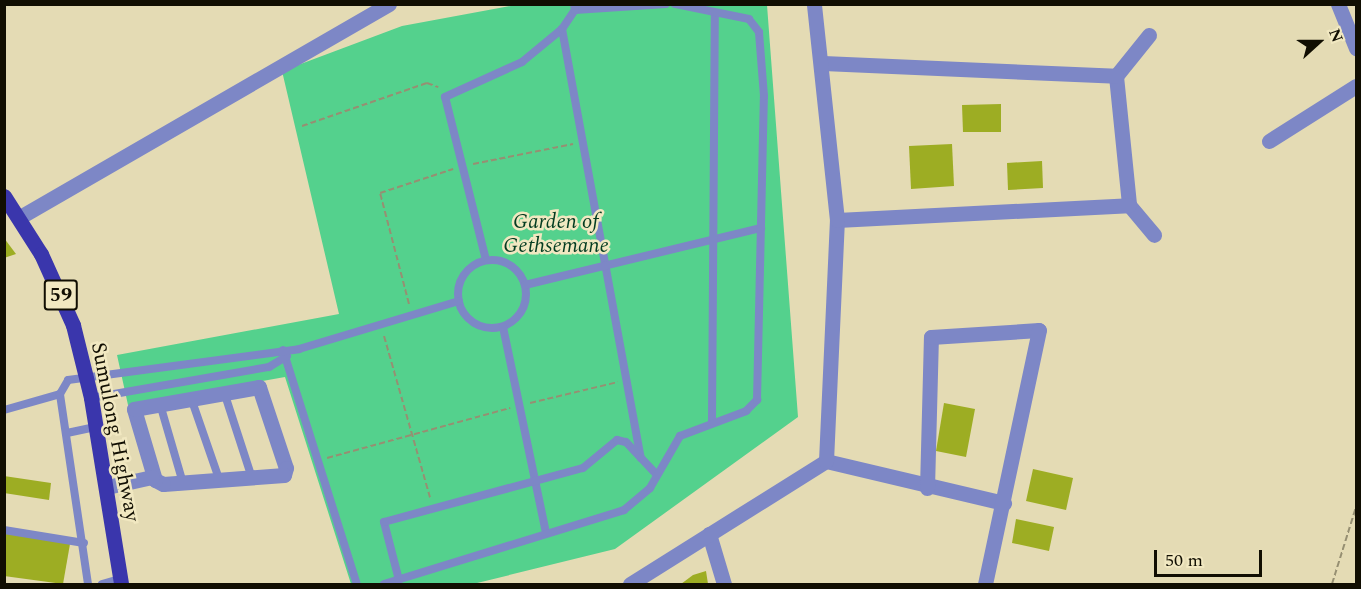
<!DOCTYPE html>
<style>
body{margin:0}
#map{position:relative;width:1361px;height:589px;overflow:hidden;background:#e4dbb4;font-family:Spectral,serif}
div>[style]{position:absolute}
.green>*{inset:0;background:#54d18d}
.building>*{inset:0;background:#9dad23}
.path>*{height:2px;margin-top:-1px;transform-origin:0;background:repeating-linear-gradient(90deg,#968f72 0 6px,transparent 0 9px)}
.lane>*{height:8px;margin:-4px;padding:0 4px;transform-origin:4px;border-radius:4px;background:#7d87c6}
.lane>.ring{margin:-4px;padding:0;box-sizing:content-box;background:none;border:8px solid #7d87c6;border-radius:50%}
.street>*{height:15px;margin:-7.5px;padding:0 7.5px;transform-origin:7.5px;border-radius:7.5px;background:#7d87c6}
.primary>*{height:15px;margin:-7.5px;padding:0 7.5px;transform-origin:7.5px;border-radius:7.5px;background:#3a36ac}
span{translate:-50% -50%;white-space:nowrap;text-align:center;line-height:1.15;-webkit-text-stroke:5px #f1e8c1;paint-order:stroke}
.shield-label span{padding:2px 4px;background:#f1e8c1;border:2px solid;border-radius:4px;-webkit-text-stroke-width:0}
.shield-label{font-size:20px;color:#110e02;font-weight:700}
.park-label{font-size:21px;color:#033c21;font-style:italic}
.street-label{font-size:21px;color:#110e02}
.frame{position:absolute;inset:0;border:6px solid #110e02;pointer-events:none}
.north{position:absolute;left:1289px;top:12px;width:60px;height:60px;-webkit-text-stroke:4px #f1e8c1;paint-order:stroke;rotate:69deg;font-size:16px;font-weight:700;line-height:24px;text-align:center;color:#110e02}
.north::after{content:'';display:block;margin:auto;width:21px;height:27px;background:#110e02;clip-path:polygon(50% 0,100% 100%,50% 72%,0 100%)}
.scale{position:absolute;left:1154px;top:550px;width:108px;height:27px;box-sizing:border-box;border:3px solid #110e02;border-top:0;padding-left:8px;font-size:18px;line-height:21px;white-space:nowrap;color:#110e02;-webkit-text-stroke:4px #f1e8c1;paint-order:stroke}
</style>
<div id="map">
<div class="green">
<div style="clip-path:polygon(516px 5px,767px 5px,798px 417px,615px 549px,473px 584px,351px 584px,285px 377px,128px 405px,117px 355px,339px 314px,282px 71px,402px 26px)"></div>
</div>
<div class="building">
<div style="clip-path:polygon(1001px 104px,1001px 132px,963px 132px,962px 105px)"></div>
<div style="clip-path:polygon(952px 144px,954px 186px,911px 189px,909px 146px)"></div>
<div style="clip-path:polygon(1042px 161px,1043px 188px,1008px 190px,1007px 163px)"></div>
<div style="clip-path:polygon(4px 238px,16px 254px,4px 258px)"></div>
<div style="clip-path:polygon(944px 403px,975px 409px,966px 457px,936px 451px)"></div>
<div style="clip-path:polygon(1033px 469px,1073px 478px,1066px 510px,1026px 501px)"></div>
<div style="clip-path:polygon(4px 476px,51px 483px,49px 500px,4px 493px)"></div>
<div style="clip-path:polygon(1016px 519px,1054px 527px,1049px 551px,1012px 543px)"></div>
<div style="clip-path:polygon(4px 533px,70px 544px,63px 584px,4px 576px)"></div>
<div style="clip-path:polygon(706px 571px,708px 584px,681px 584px,693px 575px)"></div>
</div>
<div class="path">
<div style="left:302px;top:126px;width:132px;rotate:-19deg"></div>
<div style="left:427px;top:83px;width:12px;rotate:20deg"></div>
<div style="left:473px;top:164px;width:102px;rotate:-11.3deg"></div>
<div style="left:409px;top:304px;width:115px;rotate:-104.6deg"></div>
<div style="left:380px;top:193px;width:77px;rotate:-18.2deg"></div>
<div style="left:384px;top:336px;width:168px;rotate:74.1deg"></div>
<div style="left:530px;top:403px;width:90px;rotate:-13.4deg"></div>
<div style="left:327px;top:458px;width:190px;rotate:-15.3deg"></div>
<div style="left:1332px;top:584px;width:81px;rotate:-72.7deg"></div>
</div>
<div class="lane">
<div style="left:575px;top:10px;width:91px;rotate:-3.8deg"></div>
<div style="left:562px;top:29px;width:436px;rotate:79.6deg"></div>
<div style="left:486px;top:260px;width:168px;rotate:-104.1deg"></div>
<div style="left:445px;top:97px;width:85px;rotate:-24.4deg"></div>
<div style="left:522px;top:62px;width:52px;rotate:-39.5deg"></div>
<div style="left:562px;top:29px;width:23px;rotate:-56deg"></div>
<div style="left:575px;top:10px;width:6px;rotate:-99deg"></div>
<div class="ring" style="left:458px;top:260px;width:60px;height:60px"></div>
<div style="left:525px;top:285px;width:243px;rotate:-13.6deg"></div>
<div style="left:503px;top:327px;width:210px;rotate:78.2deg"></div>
<div style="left:283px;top:350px;width:245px;rotate:72.5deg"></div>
<div style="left:224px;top:392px;width:90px;rotate:72deg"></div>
<div style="left:91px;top:398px;width:181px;rotate:-9.9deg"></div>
<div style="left:269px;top:367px;width:21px;rotate:-31deg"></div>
<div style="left:191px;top:398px;width:86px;rotate:70.9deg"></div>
<div style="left:160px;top:404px;width:82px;rotate:73.8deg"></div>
<div style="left:4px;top:410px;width:58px;rotate:-15.9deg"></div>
<div style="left:712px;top:421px;width:407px;rotate:-89.6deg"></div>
<div style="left:67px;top:433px;width:30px;rotate:-12deg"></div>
<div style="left:4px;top:530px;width:81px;rotate:9.2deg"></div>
<div style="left:399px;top:580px;width:60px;rotate:-104.5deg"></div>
<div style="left:384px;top:522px;width:206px;rotate:-15.2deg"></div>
<div style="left:583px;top:468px;width:44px;rotate:-39.5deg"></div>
<div style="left:617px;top:440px;width:9px;rotate:13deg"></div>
<div style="left:626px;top:442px;width:45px;rotate:46.8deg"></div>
<div style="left:88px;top:584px;width:192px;rotate:-98.4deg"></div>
<div style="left:60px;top:394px;width:16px;rotate:-60deg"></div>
<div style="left:68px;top:380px;width:233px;rotate:-7.6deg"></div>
<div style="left:299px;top:349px;width:167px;rotate:-16.7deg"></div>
<div style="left:102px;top:584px;width:19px;rotate:-16deg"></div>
<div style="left:384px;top:584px;width:251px;rotate:-17.1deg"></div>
<div style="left:624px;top:510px;width:34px;rotate:-40deg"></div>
<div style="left:650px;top:488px;width:60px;rotate:-60deg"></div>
<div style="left:680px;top:436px;width:71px;rotate:-20.7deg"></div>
<div style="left:746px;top:411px;width:16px;rotate:-45deg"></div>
<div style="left:757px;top:400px;width:304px;rotate:-88.7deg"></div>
<div style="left:764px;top:96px;width:64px;rotate:-94.5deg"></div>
<div style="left:759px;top:32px;width:16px;rotate:-128deg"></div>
<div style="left:749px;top:19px;width:76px;rotate:-168.5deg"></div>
</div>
<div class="street">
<div style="left:1338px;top:4px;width:48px;rotate:67.8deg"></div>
<div style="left:1149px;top:35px;width:53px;rotate:128.8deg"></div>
<div style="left:1116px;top:76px;width:130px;rotate:84.2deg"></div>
<div style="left:1129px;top:205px;width:39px;rotate:50deg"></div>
<div style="left:823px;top:63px;width:293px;rotate:2.5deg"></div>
<div style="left:1269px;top:141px;width:103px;rotate:-32.3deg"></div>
<div style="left:20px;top:217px;width:426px;rotate:-30deg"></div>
<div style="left:837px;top:220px;width:292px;rotate:-2.9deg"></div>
<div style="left:259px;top:387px;width:85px;rotate:71.6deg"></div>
<div style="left:286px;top:468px;width:7px;rotate:106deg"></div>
<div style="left:284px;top:475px;width:121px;rotate:175.7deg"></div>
<div style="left:163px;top:484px;width:9px;rotate:-153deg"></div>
<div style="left:155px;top:480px;width:74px;rotate:-106.5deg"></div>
<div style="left:134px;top:409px;width:127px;rotate:-10deg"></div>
<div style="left:826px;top:461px;width:183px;rotate:13.3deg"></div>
<div style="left:107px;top:487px;width:46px;rotate:-12.5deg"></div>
<div style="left:927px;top:488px;width:151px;rotate:-88.5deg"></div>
<div style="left:931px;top:337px;width:108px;rotate:-3.7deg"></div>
<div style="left:1039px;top:330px;width:260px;rotate:102deg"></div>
<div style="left:709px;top:534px;width:52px;rotate:73.3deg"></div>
<div style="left:630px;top:584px;width:231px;rotate:-32.1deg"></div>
<div style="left:826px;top:461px;width:241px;rotate:-87.4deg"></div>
<div style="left:837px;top:220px;width:217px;rotate:-96.1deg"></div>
</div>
<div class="primary">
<div style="left:4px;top:196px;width:69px;rotate:57.5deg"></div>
<div style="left:41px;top:254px;width:78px;rotate:65.7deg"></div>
<div style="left:73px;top:325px;width:75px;rotate:76.1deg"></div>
<div style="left:91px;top:398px;width:188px;rotate:80.8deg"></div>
</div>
<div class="shield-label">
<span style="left:61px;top:295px">59</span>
</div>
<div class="park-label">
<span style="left:556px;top:234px">Garden of<br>Gethsemane</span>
</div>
<div class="street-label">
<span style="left:115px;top:432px;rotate:79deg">Sumulong Highway</span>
</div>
<div class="frame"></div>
<div class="north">N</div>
<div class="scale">50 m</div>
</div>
